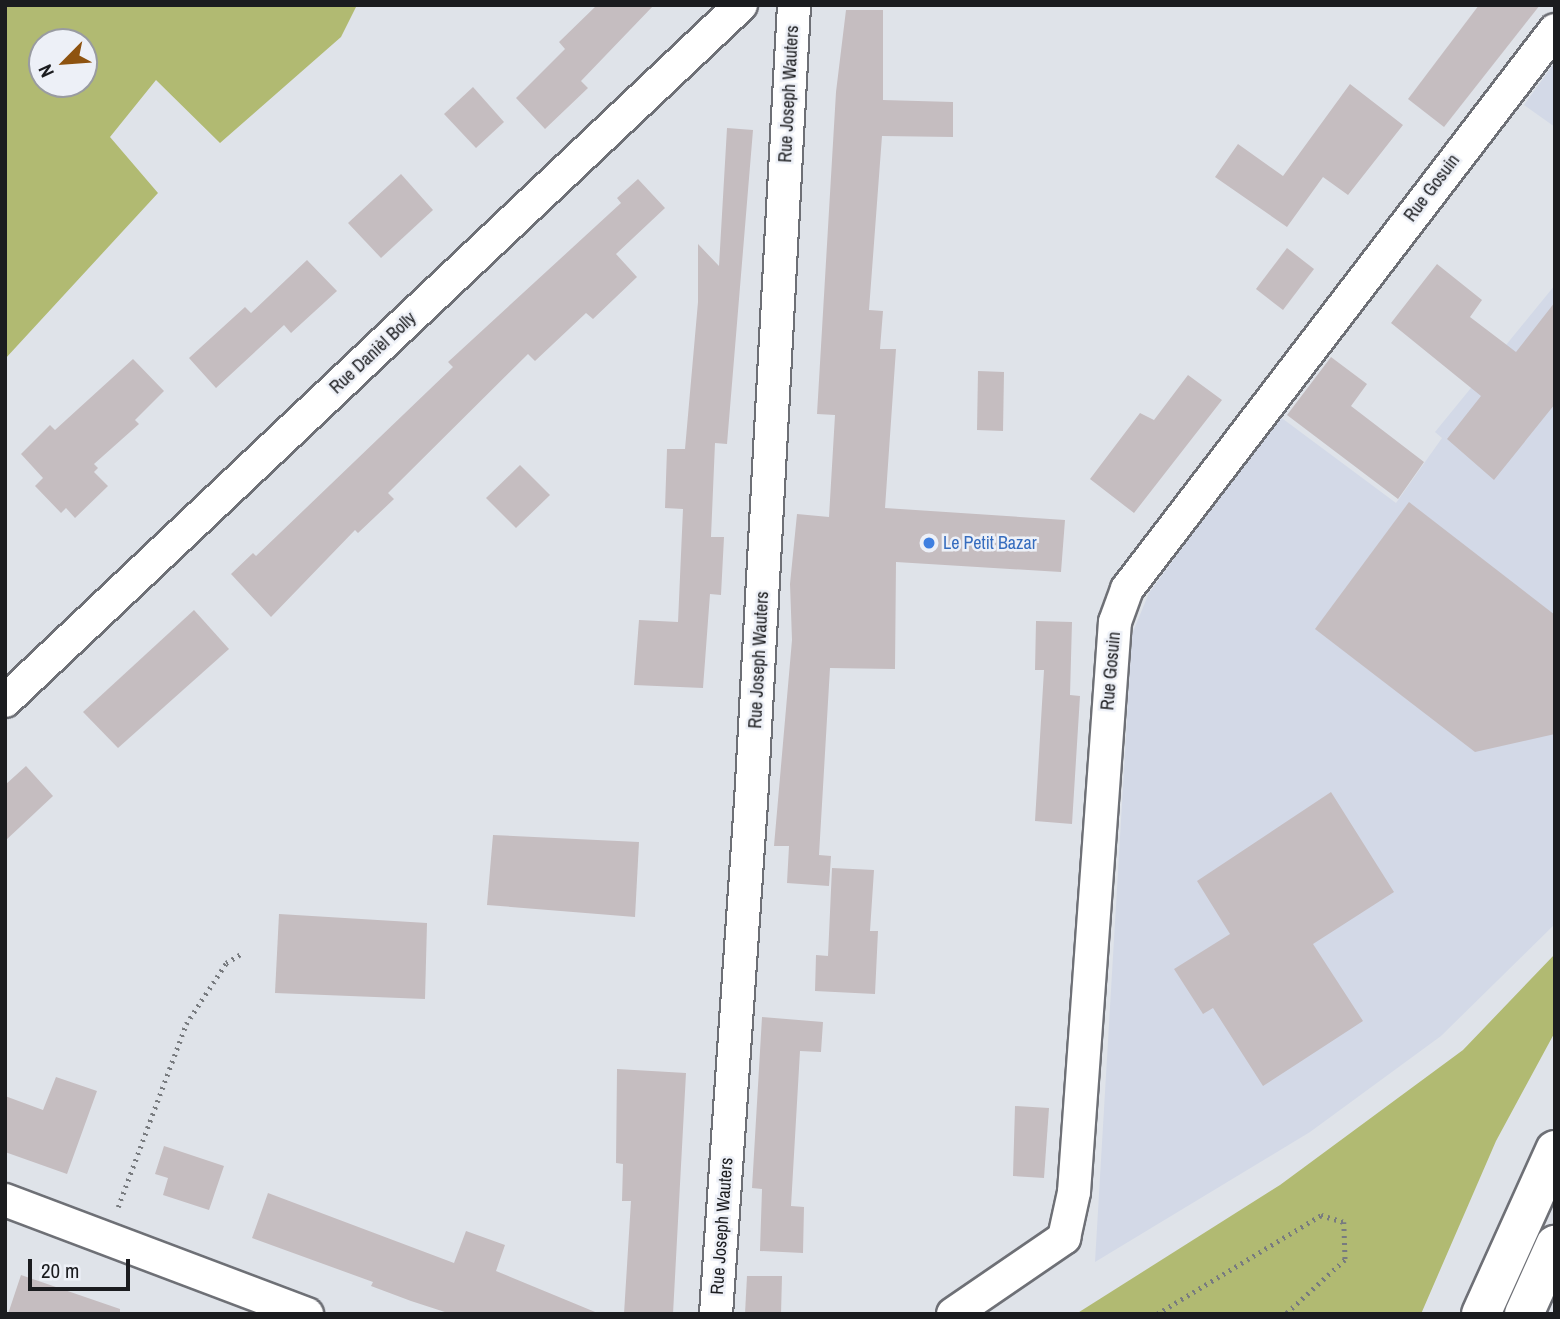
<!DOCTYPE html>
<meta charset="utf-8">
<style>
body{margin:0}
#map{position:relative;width:1560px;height:1319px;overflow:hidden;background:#dfe3e9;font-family:"Archivo Narrow",sans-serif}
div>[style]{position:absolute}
.built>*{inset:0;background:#d3d9e7}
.green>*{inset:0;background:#b1ba72}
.building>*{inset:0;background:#c5bdc0}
.path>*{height:4.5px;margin-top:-2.25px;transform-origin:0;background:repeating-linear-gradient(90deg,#787b7f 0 2px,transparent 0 7px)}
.roads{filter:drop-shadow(2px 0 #6e7076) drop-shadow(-2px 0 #6e7076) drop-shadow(0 2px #6e7076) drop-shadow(0 -2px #6e7076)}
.street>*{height:32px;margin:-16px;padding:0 16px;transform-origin:16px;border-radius:16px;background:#fff}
.secondary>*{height:38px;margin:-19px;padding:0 19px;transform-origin:19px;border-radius:19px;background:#fff}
.dots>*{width:19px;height:19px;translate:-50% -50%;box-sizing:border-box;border:4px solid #edf0f7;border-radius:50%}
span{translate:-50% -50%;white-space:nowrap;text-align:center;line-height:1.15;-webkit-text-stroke:5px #edf0f7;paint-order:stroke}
.street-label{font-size:18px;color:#1b1c1f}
.shop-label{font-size:18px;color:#366cbe}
.left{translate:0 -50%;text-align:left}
.frame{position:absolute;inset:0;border:7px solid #1b1c1f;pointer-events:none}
.north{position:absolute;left:28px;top:28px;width:70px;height:70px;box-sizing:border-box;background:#edf0f7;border:2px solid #999ba1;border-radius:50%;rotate:245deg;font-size:19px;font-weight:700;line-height:28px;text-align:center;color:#1b1c1f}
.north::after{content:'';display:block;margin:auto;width:24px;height:32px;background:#8e5310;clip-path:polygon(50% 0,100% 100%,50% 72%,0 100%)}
.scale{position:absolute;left:28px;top:1259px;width:102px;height:32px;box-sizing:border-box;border:4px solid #1b1c1f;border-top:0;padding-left:9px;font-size:21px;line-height:24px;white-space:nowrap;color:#1b1c1f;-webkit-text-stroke:5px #edf0f7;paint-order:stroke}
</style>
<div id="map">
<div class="built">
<div style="clip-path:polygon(1555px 62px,1555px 127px,1524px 105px)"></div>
<div style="clip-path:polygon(1555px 285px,1555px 924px,1441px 1036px,1310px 1132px,1095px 1262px,1132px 634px,1149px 593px,1279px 416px,1396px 503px,1442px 438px,1435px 432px)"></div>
</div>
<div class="green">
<div style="clip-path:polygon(evenodd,5px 5px,357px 5px,341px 37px,220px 143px,156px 80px,110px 137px,158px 193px,5px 359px,5px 5px,42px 42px,84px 42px,84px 84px,42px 84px,42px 42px)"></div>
<div style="clip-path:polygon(1555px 954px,1555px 1032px,1496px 1141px,1421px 1314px,1076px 1314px,1280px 1185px,1463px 1050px)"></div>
</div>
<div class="building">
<div style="clip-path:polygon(597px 5px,654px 5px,581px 81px,588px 88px,545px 129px,516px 98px,565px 49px,559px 42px)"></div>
<div style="clip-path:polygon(1479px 5px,1540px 5px,1444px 127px,1408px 99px)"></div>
<div style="clip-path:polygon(846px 10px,883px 10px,883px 100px,953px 102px,953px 137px,882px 136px,869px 310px,883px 311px,880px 349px,896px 349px,885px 508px,1065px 520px,1061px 572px,896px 562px,895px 669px,830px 668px,819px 855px,831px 856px,829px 886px,787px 883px,789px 846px,774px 846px,792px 640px,790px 584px,797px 514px,829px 517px,835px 415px,817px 414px,836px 92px)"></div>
<div style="clip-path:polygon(1350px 84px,1403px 125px,1348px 195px,1323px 177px,1287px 227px,1215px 177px,1238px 144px,1283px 176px)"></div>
<div style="clip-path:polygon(473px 87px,504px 122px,476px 148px,444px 114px)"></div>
<div style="clip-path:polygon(727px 128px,753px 130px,727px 444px,715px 443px,711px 537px,724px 537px,721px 595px,710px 594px,703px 688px,634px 685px,639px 620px,678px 622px,683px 509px,665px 508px,667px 449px,685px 449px,698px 302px,698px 244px,719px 266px)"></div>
<div style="clip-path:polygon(401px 174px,433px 210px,381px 258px,348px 223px)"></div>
<div style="clip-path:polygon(638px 179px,665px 208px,616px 254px,637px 277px,593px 319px,586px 313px,535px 361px,528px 354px,388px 493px,394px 499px,358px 533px,355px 530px,271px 617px,231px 574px,253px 553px,256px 556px,453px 367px,448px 362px,621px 203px,617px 198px)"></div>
<div style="clip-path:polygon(1287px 248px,1314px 269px,1283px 310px,1256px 289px)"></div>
<div style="clip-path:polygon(307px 260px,337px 291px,291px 333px,284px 325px,216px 388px,189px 358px,245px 307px,251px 313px)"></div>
<div style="clip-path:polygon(1437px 264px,1482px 300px,1470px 317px,1516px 352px,1555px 302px,1555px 404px,1494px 480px,1447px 439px,1481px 396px,1391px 323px)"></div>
<div style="clip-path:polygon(1331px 357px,1367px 384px,1351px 406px,1424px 462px,1398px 499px,1287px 415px)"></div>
<div style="clip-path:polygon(133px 359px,164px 391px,135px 420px,139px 424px,94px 464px,98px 468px,94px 472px,108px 486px,75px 518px,66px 508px,61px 513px,35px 486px,43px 478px,21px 454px,50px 425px,55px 430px)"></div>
<div style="clip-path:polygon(978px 371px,1004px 372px,1003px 431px,977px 430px)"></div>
<div style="clip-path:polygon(1188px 375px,1222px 400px,1134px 513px,1090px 479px,1140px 413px,1154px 420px)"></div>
<div style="clip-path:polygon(520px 465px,550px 495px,516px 528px,486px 498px)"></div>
<div style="clip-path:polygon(1409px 502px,1555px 615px,1555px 734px,1475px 752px,1315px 629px)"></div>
<div style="clip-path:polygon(194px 610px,229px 649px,118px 748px,83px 712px)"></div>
<div style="clip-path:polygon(1036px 621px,1072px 622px,1070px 695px,1080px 696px,1072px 824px,1035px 821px,1044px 670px,1035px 670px)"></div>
<div style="clip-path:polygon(26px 766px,53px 796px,5px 841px,5px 785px)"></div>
<div style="clip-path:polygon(1331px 792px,1394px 892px,1313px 944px,1363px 1021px,1263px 1086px,1213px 1008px,1203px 1014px,1174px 969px,1230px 934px,1197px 881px)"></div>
<div style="clip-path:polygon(493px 835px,639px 842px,635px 917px,487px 905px)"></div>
<div style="clip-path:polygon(832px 868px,874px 870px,870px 931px,878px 931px,875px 994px,815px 991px,816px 955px,828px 956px)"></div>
<div style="clip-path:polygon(279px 914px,427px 923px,425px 999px,275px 993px)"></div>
<div style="clip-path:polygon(762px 1017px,823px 1022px,821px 1052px,800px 1051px,791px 1206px,804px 1207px,803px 1253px,760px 1251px,762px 1189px,752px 1188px)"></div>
<div style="clip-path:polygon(617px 1069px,686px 1073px,673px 1314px,624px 1314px,631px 1201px,622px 1201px,623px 1164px,616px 1163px)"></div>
<div style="clip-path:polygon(56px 1077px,97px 1091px,67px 1174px,5px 1152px,5px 1096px,43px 1110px)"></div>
<div style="clip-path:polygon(1015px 1106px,1049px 1108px,1044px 1178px,1013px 1176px)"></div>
<div style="clip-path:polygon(164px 1146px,224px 1166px,209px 1210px,163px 1195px,168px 1178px,155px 1174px)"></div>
<div style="clip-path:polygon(268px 1193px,454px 1263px,466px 1231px,505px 1245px,496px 1271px,600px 1314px,451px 1314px,411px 1301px,371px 1286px,373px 1282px,252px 1238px)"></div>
<div style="clip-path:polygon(21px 1275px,120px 1309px,120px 1314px,8px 1314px)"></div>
<div style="clip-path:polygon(747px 1276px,782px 1276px,781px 1314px,745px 1314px)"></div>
</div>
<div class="path">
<div style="left:118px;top:1207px;width:195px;rotate:-69.6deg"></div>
<div style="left:186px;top:1024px;width:73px;rotate:-56.7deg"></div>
<div style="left:226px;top:963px;width:17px;rotate:-31deg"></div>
<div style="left:1157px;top:1314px;width:192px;rotate:-31.1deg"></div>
<div style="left:1321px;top:1215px;width:24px;rotate:17deg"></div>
<div style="left:1344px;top:1222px;width:38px;rotate:88deg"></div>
<div style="left:1345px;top:1260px;width:80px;rotate:137.5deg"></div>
</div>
<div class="roads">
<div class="street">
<div style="left:5px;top:701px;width:1013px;rotate:-43.4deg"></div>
<div style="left:5px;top:1200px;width:323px;rotate:20.7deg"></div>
<div style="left:716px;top:1314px;width:513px;rotate:-86.09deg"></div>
<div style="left:751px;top:802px;width:798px;rotate:-86.91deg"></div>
<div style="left:953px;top:1314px;width:135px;rotate:-34.4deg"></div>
<div style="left:1064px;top:1238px;width:47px;rotate:-77.7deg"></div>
<div style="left:1074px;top:1192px;width:571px;rotate:-85.89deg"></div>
<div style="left:1115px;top:622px;width:35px;rotate:-70deg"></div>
<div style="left:1127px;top:589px;width:704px;rotate:-52.56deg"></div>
</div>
<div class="secondary">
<div style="left:1481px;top:1314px;width:180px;rotate:-65.7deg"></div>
<div style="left:1524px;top:1314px;width:76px;rotate:-65.8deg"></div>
</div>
</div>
<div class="dots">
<div style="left:929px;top:543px;background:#3f7fe0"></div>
</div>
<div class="street-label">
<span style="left:789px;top:94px;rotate:-87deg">Rue Joseph Wauters</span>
<span style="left:1432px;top:188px;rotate:-53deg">Rue Gosuin</span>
<span style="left:373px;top:353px;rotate:-43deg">Rue Danièl Bolly</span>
<span style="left:759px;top:660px;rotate:-87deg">Rue Joseph Wauters</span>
<span style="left:1111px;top:671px;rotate:-85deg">Rue Gosuin</span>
<span style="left:722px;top:1226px;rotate:-86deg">Rue Joseph Wauters</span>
</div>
<div class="shop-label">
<span class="left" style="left:943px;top:543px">Le Petit Bazar</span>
</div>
<div class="frame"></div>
<div class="north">N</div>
<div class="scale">20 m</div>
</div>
